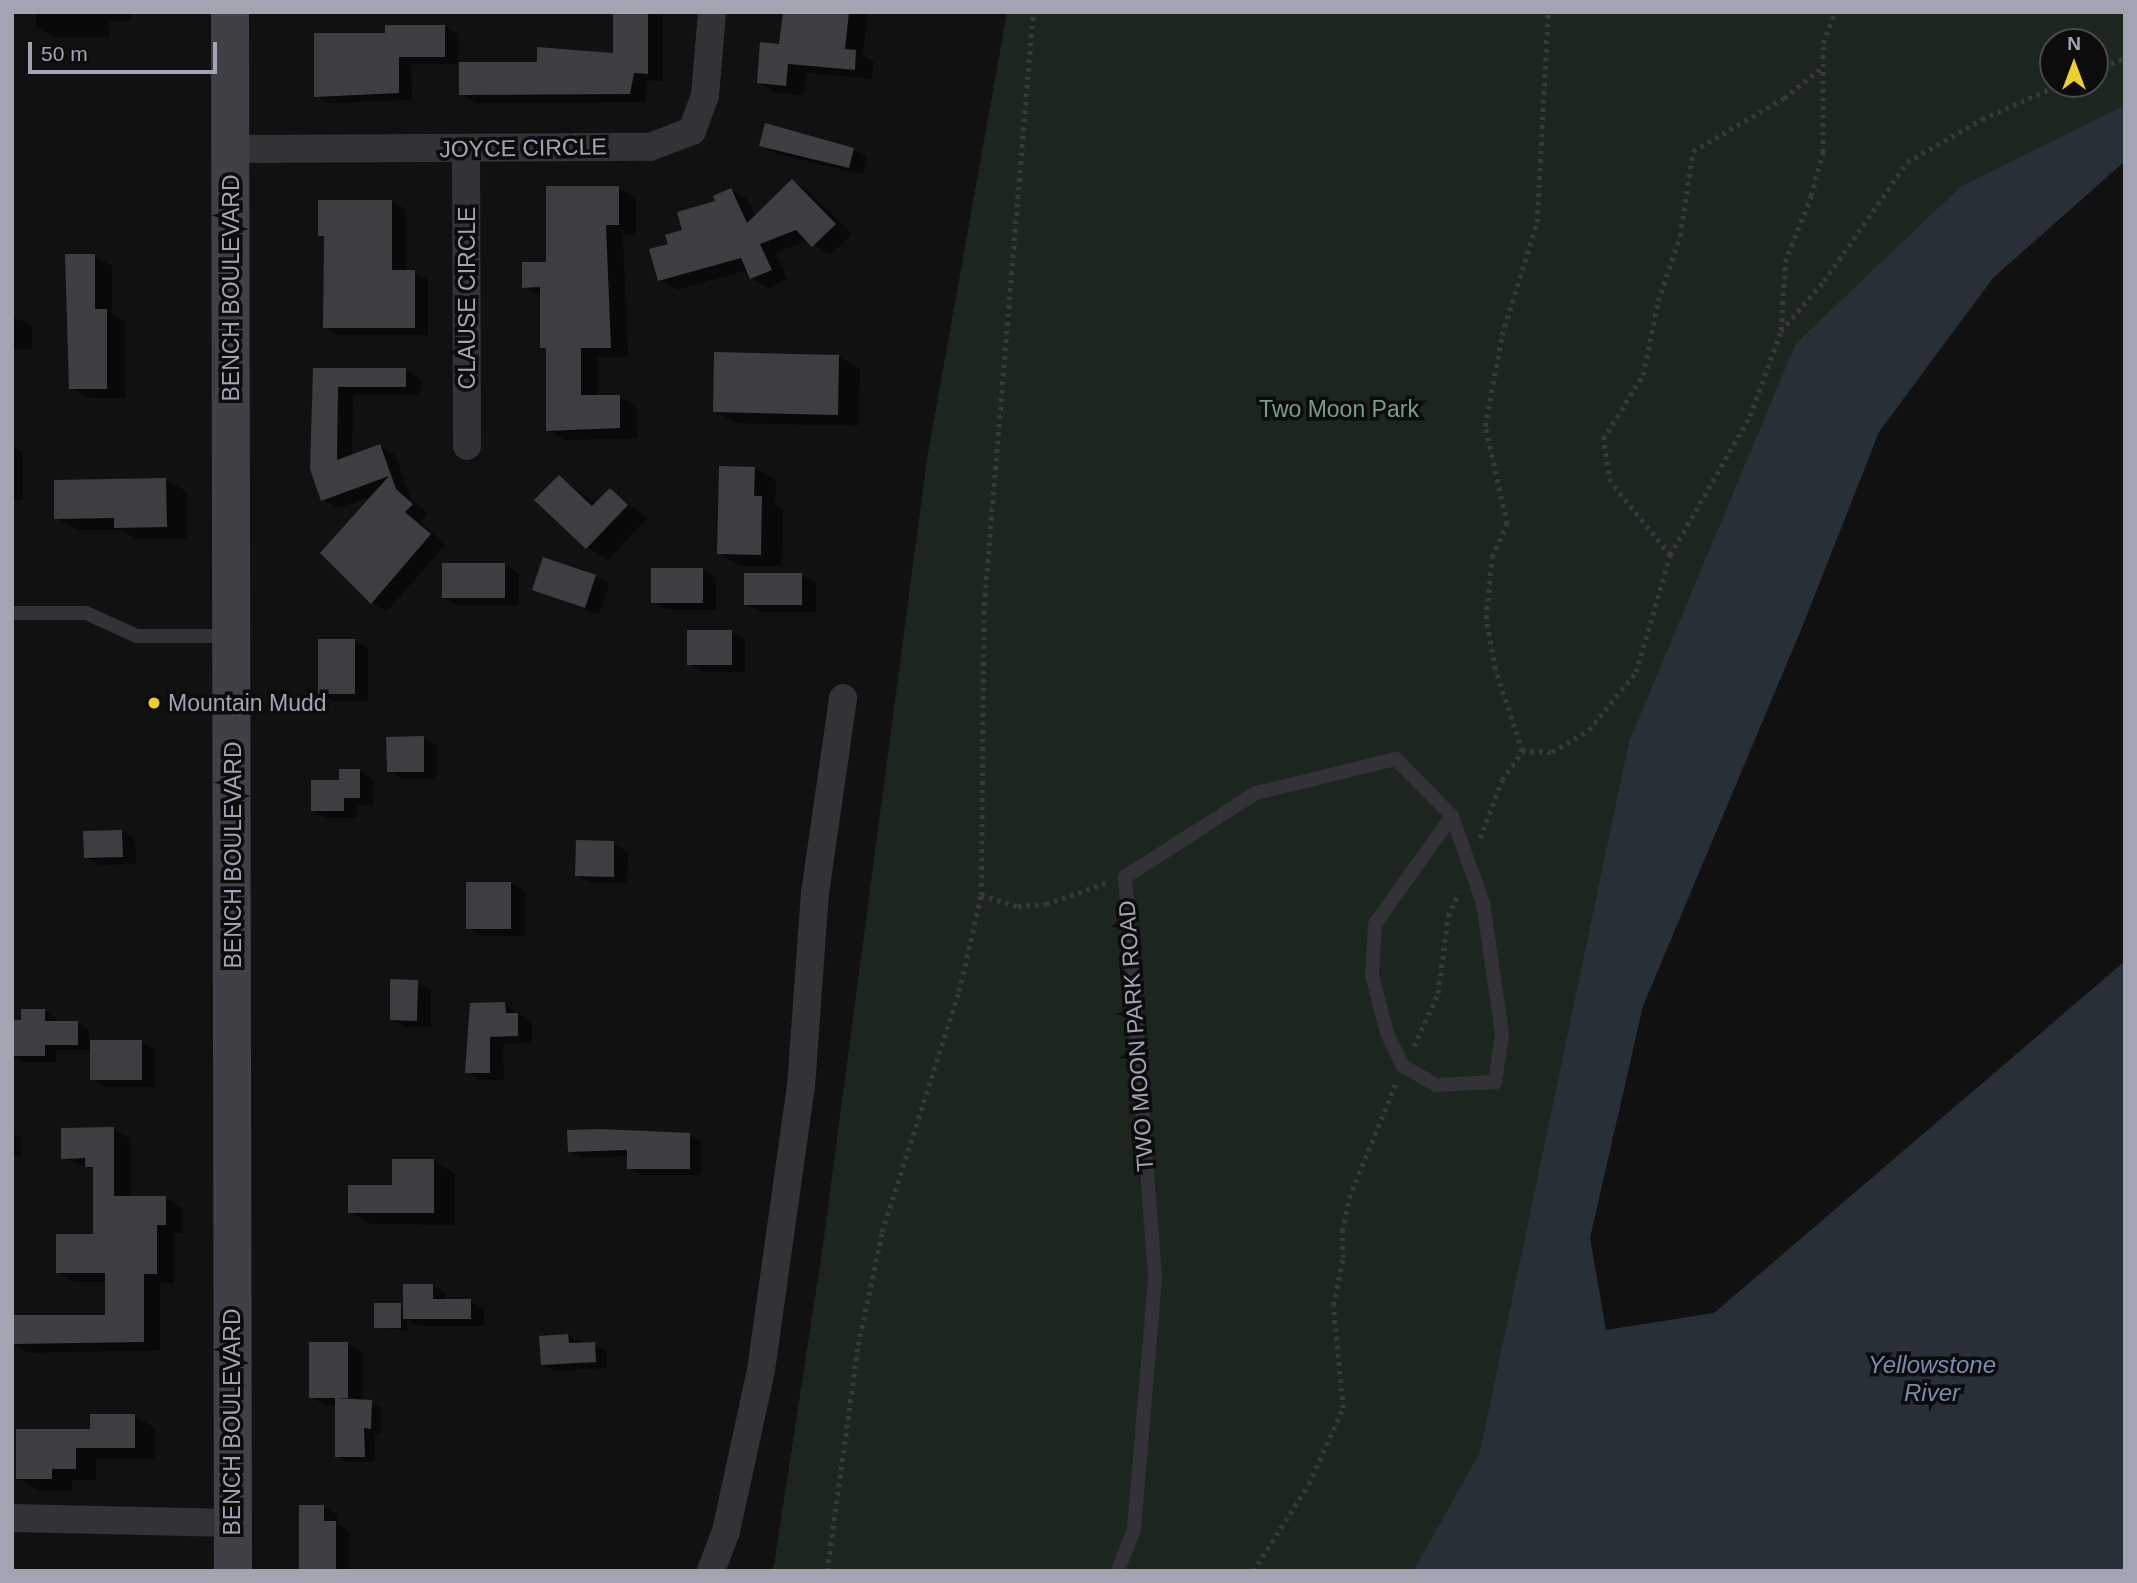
<!DOCTYPE html>
<style>
body{margin:0}
#map{position:relative;width:2137px;height:1583px;overflow:hidden;background:#111112;font-family:Arial,sans-serif}
div>[style]{position:absolute}
.green>*{inset:0;background:#1d251f}
.water>*{inset:0;background:#292f37}
.shadow>*{inset:0;background:#0007}
.building>*{inset:0;background:#3d3e42}
.path>*{height:4.5px;margin-top:-2.25px;transform-origin:0;background:repeating-linear-gradient(90deg,#38383e 0 3.5px,transparent 0 8.5px)}
.service>*{height:14px;margin:-7px;padding:0 7px;transform-origin:7px;border-radius:7px;background:#323237}
.minor>*{height:28px;margin:-14px;padding:0 14px;transform-origin:14px;border-radius:14px;background:#323237}
.secondary>*{height:38px;margin:-19px;padding:0 19px;transform-origin:19px;border-radius:19px;background:#404047}
.dots>*{width:19px;height:19px;translate:-50% -50%;box-sizing:border-box;border:4px solid #0c0c0d;border-radius:50%}
span{translate:-50% -50%;white-space:nowrap;text-align:center;line-height:1.15;-webkit-text-stroke:7px #0c0c0d;paint-order:stroke}
.street-label{font-size:23px;color:#a2a4b3}
.park-label{font-size:23px;color:#799e82}
.poi-label{font-size:23px;color:#a2a4b3}
.left{translate:0 -50%;text-align:left}
.water-label{font-size:24px;color:#788cae;font-style:italic}
.frame{position:absolute;inset:0;border:14px solid #a2a4b3;pointer-events:none}
.north{position:absolute;left:2039px;top:28px;width:70px;height:70px;box-sizing:border-box;background:#0c0c0d;border:2px solid #48494f;border-radius:50%;rotate:0deg;font-size:19px;font-weight:700;line-height:28px;text-align:center;color:#a2a4b3}
.north::after{content:'';display:block;margin:auto;width:24px;height:32px;background:#efd02b;clip-path:polygon(50% 0,100% 100%,50% 72%,0 100%)}
.scale{position:absolute;left:28px;top:42px;width:189px;height:32px;box-sizing:border-box;border:4px solid #a2a4b3;border-top:0;padding-left:9px;font-size:21px;line-height:24px;white-space:nowrap;color:#a2a4b3;-webkit-text-stroke:5px #0c0c0d;paint-order:stroke}
</style>
<div id="map">
<div class="green">
<div style="clip-path:polygon(evenodd,1007px 12px,2125px 12px,2125px 105px,1961px 186px,1796px 343px,1480px 1452px,1413px 1571px,773px 1571px,822px 1252px,927px 459px,1007px 12px,2053px 42px,2095px 42px,2095px 84px,2053px 84px,2053px 42px)"></div>
</div>
<div class="water">
<div style="clip-path:polygon(2125px 105px,2125px 161px,1993px 278px,1879px 432px,1803px 625px,1643px 1006px,1590px 1238px,1606px 1330px,1714px 1313px,2125px 961px,2125px 1571px,1413px 1571px,1480px 1452px,1629px 742px,1796px 343px,1961px 186px)"></div>
</div>
<div class="shadow">
<div style="clip-path:polygon(36px 12px,131px 12px,131px 21px,109px 21px,109px 37px,54px 37px,36px 27px)"></div>
<div style="clip-path:polygon(615px 12px,663px 12px,663px 82px,648px 80px,645px 102px,476px 103px,461px 94px,538px 64px,615px 55px)"></div>
<div style="clip-path:polygon(784px 12px,868px 12px,863px 56px,874px 62px,872px 79px,806px 73px,804px 95px,776px 93px,759px 82px,780px 46px)"></div>
<div style="clip-path:polygon(445px 26px,458px 34px,458px 64px,411px 64px,412px 100px,328px 103px,315px 96px,387px 34px)"></div>
<div style="clip-path:polygon(766px 125px,854px 150px,867px 158px,863px 175px,775px 153px,761px 146px)"></div>
<div style="clip-path:polygon(793px 181px,809px 191px,852px 234px,830px 255px,808px 240px,776px 253px,787px 279px,768px 288px,751px 278px,748px 270px,677px 290px,660px 280px,670px 245px,731px 190px,748px 200px,755px 217px)"></div>
<div style="clip-path:polygon(618px 188px,636px 198px,636px 235px,623px 235px,628px 357px,598px 357px,598px 397px,619px 397px,637px 407px,637px 438px,565px 440px,548px 430px,548px 351px,542px 347px,542px 297px,524px 287px)"></div>
<div style="clip-path:polygon(392px 202px,406px 209px,406px 271px,428px 279px,428px 335px,338px 335px,324px 327px,326px 238px,320px 235px)"></div>
<div style="clip-path:polygon(94px 256px,112px 266px,112px 314px,125px 321px,125px 398px,89px 398px,70px 388px)"></div>
<div style="clip-path:polygon(12px 317px,32px 325px,32px 350px,12px 349px)"></div>
<div style="clip-path:polygon(839px 357px,860px 369px,858px 426px,736px 423px,715px 411px)"></div>
<div style="clip-path:polygon(315px 370px,406px 370px,421px 379px,421px 395px,353px 395px,352px 456px,380px 446px,395px 455px,411px 499px,427px 513px,420px 522px,446px 544px,387px 611px,372px 603px,374px 496px,338px 508px,323px 499px)"></div>
<div style="clip-path:polygon(12px 445px,23px 452px,23px 500px,12px 500px)"></div>
<div style="clip-path:polygon(755px 468px,776px 480px,775px 505px,783px 509px,782px 566px,740px 566px,719px 553px)"></div>
<div style="clip-path:polygon(559px 477px,596px 504px,610px 490px,648px 518px,608px 560px,587px 547px)"></div>
<div style="clip-path:polygon(166px 480px,187px 492px,187px 538px,137px 539px,121px 530px,77px 530px,56px 518px)"></div>
<div style="clip-path:polygon(505px 565px,519px 573px,519px 605px,457px 605px,443px 597px)"></div>
<div style="clip-path:polygon(703px 570px,716px 578px,716px 610px,667px 610px,653px 602px)"></div>
<div style="clip-path:polygon(802px 575px,816px 583px,816px 612px,760px 612px,746px 604px)"></div>
<div style="clip-path:polygon(595px 576px,609px 584px,599px 615px,534px 589px)"></div>
<div style="clip-path:polygon(731px 632px,745px 640px,745px 672px,703px 672px,689px 664px)"></div>
<div style="clip-path:polygon(354px 641px,368px 648px,368px 701px,333px 701px,320px 693px)"></div>
<div style="clip-path:polygon(423px 738px,437px 746px,437px 779px,402px 779px,388px 771px)"></div>
<div style="clip-path:polygon(360px 771px,373px 779px,373px 805px,357px 805px,357px 818px,326px 818px,312px 810px,341px 782px)"></div>
<div style="clip-path:polygon(121px 831px,135px 839px,136px 864px,99px 865px,86px 857px)"></div>
<div style="clip-path:polygon(614px 843px,628px 851px,627px 883px,590px 883px,576px 875px)"></div>
<div style="clip-path:polygon(511px 883px,525px 891px,525px 936px,481px 936px,468px 928px)"></div>
<div style="clip-path:polygon(417px 982px,431px 990px,431px 1027px,405px 1027px,391px 1019px)"></div>
<div style="clip-path:polygon(505px 1004px,532px 1022px,532px 1043px,503px 1044px,504px 1080px,481px 1080px,467px 1072px)"></div>
<div style="clip-path:polygon(44px 1011px,56px 1018px,56px 1023px,78px 1023px,89px 1030px,89px 1042px,141px 1042px,155px 1050px,155px 1087px,105px 1087px,92px 1079px,92px 1050px,56px 1050px,56px 1062px,22px 1062px,12px 1056px,12px 1022px)"></div>
<div style="clip-path:polygon(113px 1129px,130px 1138px,131px 1197px,165px 1198px,182px 1207px,182px 1233px,174px 1233px,174px 1283px,160px 1283px,160px 1350px,29px 1353px,12px 1343px,107px 1317px,107px 1282px,74px 1282px,58px 1272px,95px 1236px,95px 1170px,63px 1158px)"></div>
<div style="clip-path:polygon(12px 1133px,21px 1138px,21px 1156px,12px 1156px)"></div>
<div style="clip-path:polygon(690px 1135px,702px 1142px,701px 1175px,641px 1175px,629px 1168px,629px 1156px,582px 1158px,570px 1151px)"></div>
<div style="clip-path:polygon(434px 1161px,455px 1173px,455px 1225px,371px 1224px,350px 1212px)"></div>
<div style="clip-path:polygon(432px 1285px,446px 1293px,446px 1301px,470px 1301px,484px 1309px,484px 1326px,418px 1326px,407px 1319px,407px 1331px,376px 1327px)"></div>
<div style="clip-path:polygon(568px 1336px,607px 1351px,607px 1368px,554px 1371px,542px 1364px)"></div>
<div style="clip-path:polygon(348px 1344px,362px 1352px,362px 1401px,382px 1408px,381px 1434px,375px 1434px,375px 1462px,348px 1462px,337px 1456px,337px 1405px,325px 1405px,311px 1397px)"></div>
<div style="clip-path:polygon(134px 1416px,155px 1428px,155px 1459px,96px 1459px,96px 1480px,72px 1480px,72px 1491px,39px 1491px,18px 1478px,92px 1431px)"></div>
<div style="clip-path:polygon(324px 1507px,337px 1515px,337px 1524px,349px 1531px,349px 1571px,301px 1571px)"></div>
</div>
<div class="building">
<div style="clip-path:polygon(613px 12px,648px 12px,648px 74px,634px 73px,630px 94px,459px 95px,459px 62px,537px 62px,537px 47px,613px 53px)"></div>
<div style="clip-path:polygon(783px 12px,849px 12px,845px 49px,856px 50px,855px 70px,788px 64px,786px 86px,757px 83px,760px 42px,779px 44px)"></div>
<div style="clip-path:polygon(385px 25px,445px 25px,445px 57px,399px 57px,399px 93px,314px 97px,314px 33px,385px 33px)"></div>
<div style="clip-path:polygon(765px 123px,854px 148px,849px 168px,759px 146px)"></div>
<div style="clip-path:polygon(792px 179px,836px 224px,812px 247px,796px 230px,760px 244px,772px 270px,750px 279px,741px 258px,658px 281px,649px 249px,668px 244px,665px 235px,682px 230px,677px 212px,715px 201px,713px 196px,731px 188px,747px 223px)"></div>
<div style="clip-path:polygon(546px 186px,619px 186px,619px 225px,606px 225px,611px 348px,581px 348px,581px 395px,620px 395px,620px 428px,546px 431px,546px 348px,540px 348px,540px 287px,522px 288px,522px 262px,546px 262px)"></div>
<div style="clip-path:polygon(318px 200px,392px 200px,392px 270px,415px 270px,415px 328px,323px 328px,324px 236px,318px 236px)"></div>
<div style="clip-path:polygon(65px 254px,95px 254px,95px 309px,107px 309px,107px 389px,69px 389px)"></div>
<div style="clip-path:polygon(714px 352px,839px 355px,838px 415px,713px 412px)"></div>
<div style="clip-path:polygon(313px 368px,406px 368px,406px 387px,338px 387px,337px 460px,380px 444px,396px 489px,413px 504px,405px 512px,431px 534px,371px 604px,320px 553px,389px 476px,321px 501px,310px 469px)"></div>
<div style="clip-path:polygon(719px 466px,755px 467px,754px 496px,762px 496px,761px 555px,717px 554px)"></div>
<div style="clip-path:polygon(559px 475px,592px 506px,610px 488px,628px 505px,586px 549px,534px 500px)"></div>
<div style="clip-path:polygon(166px 478px,167px 527px,114px 528px,114px 518px,54px 519px,54px 480px)"></div>
<div style="clip-path:polygon(543px 557px,596px 575px,585px 608px,532px 590px)"></div>
<div style="clip-path:polygon(442px 563px,505px 563px,505px 598px,442px 598px)"></div>
<div style="clip-path:polygon(651px 568px,703px 568px,703px 603px,651px 603px)"></div>
<div style="clip-path:polygon(744px 573px,802px 573px,802px 605px,744px 605px)"></div>
<div style="clip-path:polygon(687px 630px,732px 630px,732px 665px,687px 665px)"></div>
<div style="clip-path:polygon(318px 639px,355px 639px,355px 694px,318px 694px)"></div>
<div style="clip-path:polygon(424px 736px,424px 772px,387px 772px,386px 737px)"></div>
<div style="clip-path:polygon(339px 769px,360px 769px,360px 798px,344px 798px,344px 811px,311px 811px,311px 780px,339px 780px)"></div>
<div style="clip-path:polygon(122px 830px,123px 857px,84px 858px,83px 831px)"></div>
<div style="clip-path:polygon(576px 840px,614px 841px,614px 877px,575px 876px)"></div>
<div style="clip-path:polygon(466px 882px,511px 882px,511px 929px,466px 929px)"></div>
<div style="clip-path:polygon(390px 979px,418px 980px,417px 1021px,390px 1020px)"></div>
<div style="clip-path:polygon(505px 1002px,506px 1013px,518px 1013px,518px 1036px,490px 1037px,490px 1073px,465px 1073px,470px 1003px)"></div>
<div style="clip-path:polygon(21px 1009px,45px 1009px,45px 1021px,78px 1021px,78px 1045px,45px 1045px,45px 1056px,12px 1056px,12px 1020px,21px 1020px)"></div>
<div style="clip-path:polygon(90px 1040px,142px 1040px,142px 1080px,90px 1080px)"></div>
<div style="clip-path:polygon(114px 1127px,114px 1196px,166px 1196px,166px 1225px,157px 1225px,157px 1274px,144px 1274px,144px 1342px,12px 1344px,12px 1315px,105px 1315px,105px 1273px,56px 1273px,56px 1234px,93px 1234px,93px 1167px,85px 1167px,85px 1158px,61px 1159px,61px 1128px)"></div>
<div style="clip-path:polygon(599px 1129px,690px 1133px,690px 1169px,627px 1169px,627px 1150px,568px 1152px,567px 1130px)"></div>
<div style="clip-path:polygon(392px 1159px,434px 1159px,434px 1213px,348px 1213px,348px 1185px,392px 1185px)"></div>
<div style="clip-path:polygon(403px 1284px,433px 1284px,433px 1299px,471px 1299px,471px 1319px,403px 1319px)"></div>
<div style="clip-path:polygon(374px 1303px,401px 1303px,401px 1328px,374px 1328px)"></div>
<div style="clip-path:polygon(568px 1334px,569px 1343px,595px 1342px,596px 1362px,541px 1365px,539px 1336px)"></div>
<div style="clip-path:polygon(309px 1342px,348px 1342px,348px 1398px,309px 1398px)"></div>
<div style="clip-path:polygon(335px 1398px,372px 1400px,371px 1429px,364px 1428px,365px 1457px,335px 1457px)"></div>
<div style="clip-path:polygon(90px 1414px,135px 1414px,135px 1448px,76px 1448px,76px 1469px,52px 1469px,52px 1479px,16px 1479px,16px 1429px,90px 1429px)"></div>
<div style="clip-path:polygon(299px 1505px,324px 1505px,324px 1521px,336px 1521px,336px 1571px,299px 1571px)"></div>
</div>
<div class="path">
<div style="left:2095px;top:70px;width:32px;rotate:-22deg"></div>
<div style="left:1781px;top:330px;width:68px;rotate:-86.6deg"></div>
<div style="left:1785px;top:262px;width:71px;rotate:-68.5deg"></div>
<div style="left:1811px;top:196px;width:46px;rotate:-74.7deg"></div>
<div style="left:1823px;top:152px;width:109px;rotate:-90deg"></div>
<div style="left:1823px;top:43px;width:33px;rotate:-69deg"></div>
<div style="left:1670px;top:555px;width:94px;rotate:-129.4deg"></div>
<div style="left:1610px;top:482px;width:44px;rotate:-99.2deg"></div>
<div style="left:1603px;top:439px;width:75px;rotate:-58deg"></div>
<div style="left:1643px;top:375px;width:76px;rotate:-78.5deg"></div>
<div style="left:1658px;top:301px;width:69px;rotate:-71.3deg"></div>
<div style="left:1680px;top:236px;width:86px;rotate:-81.3deg"></div>
<div style="left:1693px;top:151px;width:105px;rotate:-30.2deg"></div>
<div style="left:1784px;top:98px;width:48px;rotate:-39deg"></div>
<div style="left:1522px;top:751px;width:30px;rotate:2deg"></div>
<div style="left:1552px;top:752px;width:43px;rotate:-30.7deg"></div>
<div style="left:1589px;top:730px;width:75px;rotate:-51deg"></div>
<div style="left:1636px;top:672px;width:122px;rotate:-73.8deg"></div>
<div style="left:1670px;top:555px;width:160px;rotate:-60.1deg"></div>
<div style="left:1750px;top:416px;width:90px;rotate:-70deg"></div>
<div style="left:1781px;top:331px;width:66px;rotate:-49.3deg"></div>
<div style="left:1824px;top:281px;width:145px;rotate:-55.1deg"></div>
<div style="left:1907px;top:162px;width:86px;rotate:-29.8deg"></div>
<div style="left:1982px;top:119px;width:86px;rotate:-23.9deg"></div>
<div style="left:1522px;top:751px;width:86px;rotate:-108.2deg"></div>
<div style="left:1495px;top:669px;width:52px;rotate:-100deg"></div>
<div style="left:1486px;top:618px;width:61px;rotate:-84.4deg"></div>
<div style="left:1492px;top:557px;width:36px;rotate:-66deg"></div>
<div style="left:1507px;top:524px;width:100px;rotate:-102.7deg"></div>
<div style="left:1485px;top:426px;width:93px;rotate:-79.4deg"></div>
<div style="left:1502px;top:335px;width:118px;rotate:-72.8deg"></div>
<div style="left:1537px;top:222px;width:210px;rotate:-87deg"></div>
<div style="left:1480px;top:838px;width:62px;rotate:-69.2deg"></div>
<div style="left:1502px;top:780px;width:35px;rotate:-55deg"></div>
<div style="left:981px;top:895px;width:39px;rotate:17deg"></div>
<div style="left:1018px;top:906px;width:28px;rotate:-4deg"></div>
<div style="left:1046px;top:904px;width:66px;rotate:-19.5deg"></div>
<div style="left:1414px;top:1046px;width:58px;rotate:-65.6deg"></div>
<div style="left:1438px;top:993px;width:78px;rotate:-82.6deg"></div>
<div style="left:1448px;top:916px;width:26px;rotate:-65deg"></div>
<div style="left:827px;top:1571px;width:228px;rotate:-82.2deg"></div>
<div style="left:858px;top:1345px;width:116px;rotate:-78deg"></div>
<div style="left:882px;top:1232px;width:253px;rotate:-72.3deg"></div>
<div style="left:959px;top:991px;width:98px;rotate:-77.1deg"></div>
<div style="left:981px;top:895px;width:290px;rotate:-89.4deg"></div>
<div style="left:984px;top:605px;width:595px;rotate:-85.28deg"></div>
<div style="left:1253px;top:1571px;width:103px;rotate:-57.2deg"></div>
<div style="left:1309px;top:1484px;width:83px;rotate:-65.9deg"></div>
<div style="left:1343px;top:1408px;width:103px;rotate:-95.5deg"></div>
<div style="left:1333px;top:1305px;width:48px;rotate:-78deg"></div>
<div style="left:1343px;top:1258px;width:27px;rotate:-92deg"></div>
<div style="left:1342px;top:1231px;width:34px;rotate:-78deg"></div>
<div style="left:1349px;top:1198px;width:125px;rotate:-67.9deg"></div>
</div>
<div class="service">
<div style="left:12px;top:613px;width:74px"></div>
<div style="left:86px;top:613px;width:56px;rotate:24.3deg"></div>
<div style="left:137px;top:636px;width:95px"></div>
<div style="left:1118px;top:1571px;width:45px;rotate:-69.1deg"></div>
<div style="left:1134px;top:1529px;width:253px;rotate:-85.2deg"></div>
<div style="left:1155px;top:1277px;width:401px;rotate:-94.3deg"></div>
<div style="left:1125px;top:877px;width:156px;rotate:-32.7deg"></div>
<div style="left:1256px;top:793px;width:144px;rotate:-13.7deg"></div>
<div style="left:1396px;top:759px;width:80px;rotate:45.5deg"></div>
<div style="left:1452px;top:816px;width:92px;rotate:70.4deg"></div>
<div style="left:1483px;top:903px;width:132px;rotate:81.7deg"></div>
<div style="left:1502px;top:1034px;width:49px;rotate:98.3deg"></div>
<div style="left:1495px;top:1082px;width:59px;rotate:177.1deg"></div>
<div style="left:1436px;top:1085px;width:38px;rotate:-150deg"></div>
<div style="left:1403px;top:1066px;width:37px;rotate:-116deg"></div>
<div style="left:1387px;top:1033px;width:60px;rotate:-104.5deg"></div>
<div style="left:1372px;top:975px;width:51px;rotate:-86.6deg"></div>
<div style="left:1375px;top:924px;width:133px;rotate:-54.5deg"></div>
</div>
<div class="minor">
<div style="left:231px;top:149px;width:419px;rotate:-0.3deg"></div>
<div style="left:650px;top:147px;width:45px;rotate:-20.9deg"></div>
<div style="left:692px;top:131px;width:37px;rotate:-70deg"></div>
<div style="left:705px;top:96px;width:84px;rotate:-85.2deg"></div>
<div style="left:466px;top:149px;width:297px;rotate:89.8deg"></div>
<div style="left:12px;top:1518px;width:220px;rotate:1.3deg"></div>
<div style="left:711px;top:1571px;width:43px;rotate:-69.4deg"></div>
<div style="left:726px;top:1531px;width:165px;rotate:-77.7deg"></div>
<div style="left:761px;top:1370px;width:286px;rotate:-82deg"></div>
<div style="left:801px;top:1087px;width:195px;rotate:-85.9deg"></div>
<div style="left:815px;top:893px;width:197px;rotate:-81.8deg"></div>
</div>
<div class="secondary">
<div style="left:230px;top:12px;width:1559px;rotate:89.89deg"></div>
</div>
<div class="dots">
<div style="left:154px;top:703px;background:#efd02b"></div>
</div>
<div class="street-label">
<span style="left:523px;top:148px;rotate:-1deg">JOYCE CIRCLE</span>
<span style="left:231px;top:288px;rotate:-90deg">BENCH BOULEVARD</span>
<span style="left:467px;top:298px;rotate:-90deg">CLAUSE CIRCLE</span>
<span style="left:233px;top:855px;rotate:-90deg">BENCH BOULEVARD</span>
<span style="left:1136px;top:1036px;rotate:-94deg">TWO MOON PARK ROAD</span>
<span style="left:232px;top:1422px;rotate:-90deg">BENCH BOULEVARD</span>
</div>
<div class="park-label">
<span style="left:1339px;top:409px">Two Moon Park</span>
</div>
<div class="poi-label">
<span class="left" style="left:168px;top:703px">Mountain Mudd</span>
</div>
<div class="water-label">
<span style="left:1932px;top:1379px">Yellowstone<br>River</span>
</div>
<div class="frame"></div>
<div class="north">N</div>
<div class="scale">50 m</div>
</div>
